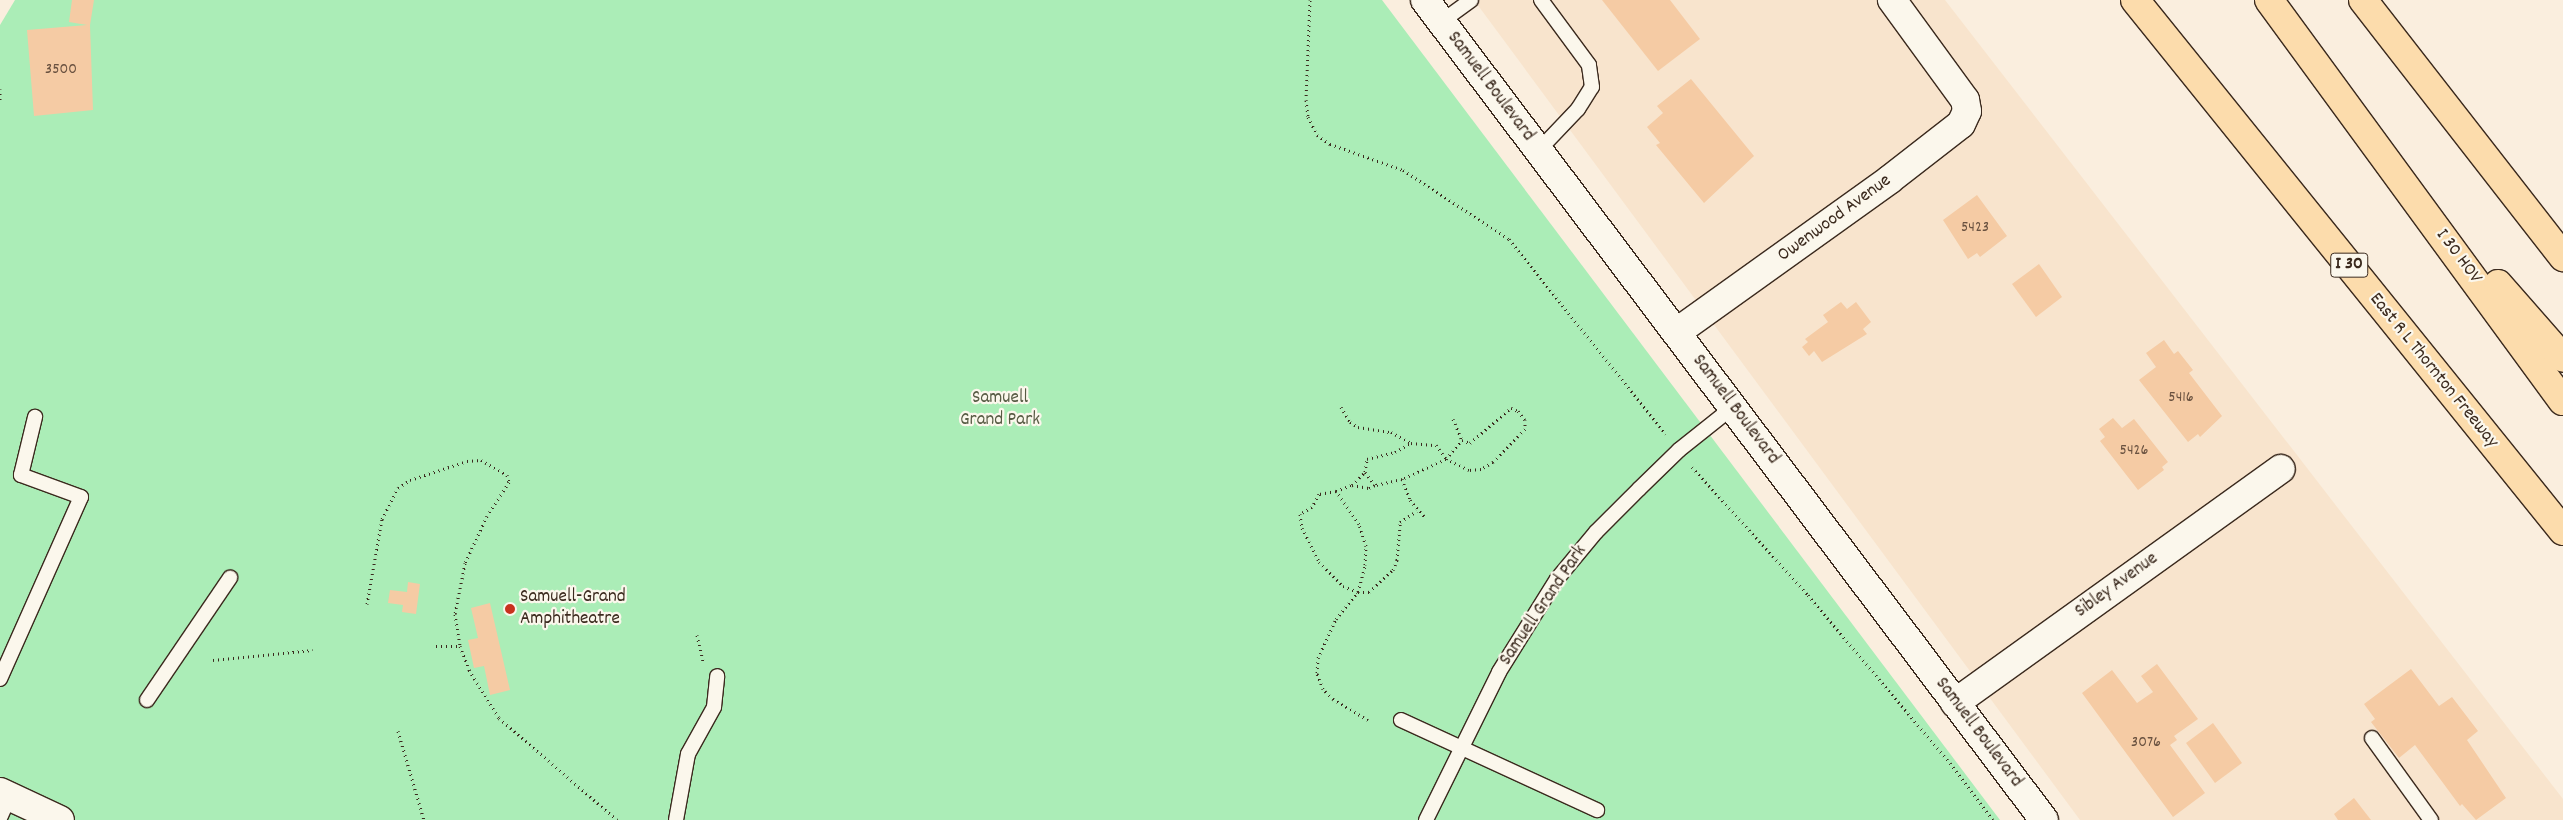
<!DOCTYPE html>
<style>
body{margin:0}
#map{position:relative;width:2563px;height:820px;overflow:hidden;background:#faeede;font-family:Dekko,sans-serif}
div>[style]{position:absolute}
.built>*{inset:0;background:#f8e4cd}
.green>*{inset:0;background:#abedb7}
.building>*{inset:0;background:#f5cba4}
.path>*{height:3px;margin-top:-1.5px;transform-origin:0;background:repeating-linear-gradient(90deg,#3b2a1e 0 1px,transparent 0 5px)}
.roads{filter:drop-shadow(1px 0 #3b2a1e) drop-shadow(-1px 0 #3b2a1e) drop-shadow(0 1px #3b2a1e) drop-shadow(0 -1px #3b2a1e)}
.lane>*{height:14px;margin:-7px;padding:0 7px;transform-origin:7px;border-radius:7px;background:#fbf7ec}
.street>*{height:28px;margin:-14px;padding:0 14px;transform-origin:14px;border-radius:14px;background:#fbf7ec}
.secondary>*{height:28px;margin:-14px;padding:0 14px;transform-origin:14px;border-radius:14px;background:#fbf7ec}
.highway>*{height:28px;margin:-14px;padding:0 14px;transform-origin:14px;border-radius:14px;background:#fcdcac}
.dots>*{width:14px;height:14px;translate:-50% -50%;box-sizing:border-box;border:2px solid #fbf7ec;border-radius:50%}
span{translate:-50% -50%;white-space:nowrap;text-align:center;line-height:1.15;-webkit-text-stroke:4.5px #fbf7ec;paint-order:stroke}
.number-label{font-size:16px;color:#6a5240}
.number-label span{-webkit-text-stroke-width:0}
.shield-label span{padding:1px 4px;background:#fbf7ec;border:1px solid;border-radius:4px;-webkit-text-stroke-width:0}
.shield-label{font-size:18px;color:#3b2a1e;font-weight:700}
.street-label{font-size:19px;color:#3b2a1e}
.park-label{font-size:19px;color:#575b44}
.poi-label{font-size:19px;color:#3b2a1e}
.left{translate:0 -50%;text-align:left}
</style>
<div id="map">
<div class="built">
<div style="clip-path:polygon(1474px 0,1945px 0,2563px 799px,2563px 820px,2080px 820px)"></div>
</div>
<div class="green">
<div style="clip-path:polygon(15px 0,1382px 0,2000px 820px,0 820px,0 25px)"></div>
</div>
<div class="building">
<div style="clip-path:polygon(72px 0,94px 0,90px 25px,93px 110px,34px 116px,27px 30px,87px 25px,69px 22px)"></div>
<div style="clip-path:polygon(1602px 0,1670px 0,1700px 39px,1658px 71px)"></div>
<div style="clip-path:polygon(1691px 79px,1754px 156px,1704px 203px,1656px 145px,1660px 143px,1647px 127px,1663px 113px,1657px 106px)"></div>
<div style="clip-path:polygon(1977px 195px,2007px 236px,1980px 257px,1977px 253px,1968px 259px,1943px 220px)"></div>
<div style="clip-path:polygon(2039px 264px,2062px 297px,2036px 317px,2012px 284px)"></div>
<div style="clip-path:polygon(1841px 302px,1847px 309px,1856px 302px,1871px 322px,1863px 329px,1867px 334px,1822px 362px,1814px 351px,1809px 356px,1802px 347px,1808px 342px,1805px 339px,1828px 322px,1823px 315px)"></div>
<div style="clip-path:polygon(2164px 340px,2174px 354px,2178px 351px,2193px 370px,2189px 373px,2222px 416px,2200px 437px,2198px 434px,2188px 442px,2139px 380px,2156px 367px,2146px 353px)"></div>
<div style="clip-path:polygon(2113px 418px,2122px 428px,2134px 419px,2168px 462px,2162px 467px,2164px 470px,2138px 490px,2100px 441px,2105px 437px,2099px 429px)"></div>
<div style="clip-path:polygon(408px 582px,420px 584px,416px 614px,402px 612px,403px 605px,388px 603px,390px 590px,407px 592px)"></div>
<div style="clip-path:polygon(490px 603px,510px 690px,490px 695px,484px 666px,474px 668px,468px 640px,478px 638px,471px 608px)"></div>
<div style="clip-path:polygon(2157px 664px,2198px 719px,2174px 736px,2177px 740px,2170px 745px,2205px 793px,2173px 817px,2082px 693px,2112px 670px,2137px 703px,2153px 692px,2141px 676px)"></div>
<div style="clip-path:polygon(2411px 669px,2439px 706px,2452px 697px,2478px 731px,2467px 740px,2506px 798px,2476px 820px,2462px 804px,2460px 806px,2415px 745px,2399px 758px,2371px 722px,2375px 719px,2364px 704px)"></div>
<div style="clip-path:polygon(2213px 723px,2242px 763px,2215px 783px,2186px 743px)"></div>
<div style="clip-path:polygon(2354px 798px,2371px 820px,2338px 820px,2334px 814px)"></div>
</div>
<div class="path">
<div style="left:1310px;top:0;width:100px;rotate:92.3deg"></div>
<div style="left:1306px;top:100px;width:17px;rotate:83deg"></div>
<div style="left:1308px;top:117px;width:20px;rotate:63deg"></div>
<div style="left:1317px;top:135px;width:16px;rotate:35deg"></div>
<div style="left:1330px;top:144px;width:77px;rotate:19.6deg"></div>
<div style="left:1403px;top:170px;width:126px;rotate:33.1deg"></div>
<div style="left:1509px;top:239px;width:250px;rotate:51.2deg"></div>
<div style="left:0;top:89px;width:14px;rotate:90deg"></div>
<div style="left:1341px;top:407px;width:17px;rotate:59deg"></div>
<div style="left:1350px;top:422px;width:9px;rotate:32deg"></div>
<div style="left:1358px;top:427px;width:33px;rotate:9deg"></div>
<div style="left:1391px;top:432px;width:23px;rotate:29deg"></div>
<div style="left:1411px;top:443px;width:25px;rotate:5deg"></div>
<div style="left:1436px;top:445px;width:17px;rotate:54deg"></div>
<div style="left:1446px;top:459px;width:25px;rotate:-50deg"></div>
<div style="left:1462px;top:440px;width:9px;rotate:21deg"></div>
<div style="left:1470px;top:443px;width:54px;rotate:-40.5deg"></div>
<div style="left:1511px;top:408px;width:8px;rotate:23deg"></div>
<div style="left:1518px;top:411px;width:11px;rotate:52deg"></div>
<div style="left:1525px;top:420px;width:9px;rotate:90deg"></div>
<div style="left:1525px;top:429px;width:46px;rotate:134.1deg"></div>
<div style="left:1493px;top:462px;width:14px;rotate:150deg"></div>
<div style="left:1481px;top:469px;width:12px;rotate:175deg"></div>
<div style="left:1469px;top:470px;width:25px;rotate:-154deg"></div>
<div style="left:1446px;top:459px;width:48px;rotate:155.6deg"></div>
<div style="left:1402px;top:479px;width:22px;rotate:69deg"></div>
<div style="left:1410px;top:500px;width:23px;rotate:49deg"></div>
<div style="left:1453px;top:419px;width:23px;rotate:67deg"></div>
<div style="left:1692px;top:467px;width:173px;rotate:47.8deg"></div>
<div style="left:1808px;top:595px;width:220px;rotate:49.8deg"></div>
<div style="left:1950px;top:763px;width:71px;rotate:53deg"></div>
<div style="left:1402px;top:479px;width:28px;rotate:167deg"></div>
<div style="left:1375px;top:485px;width:16px;rotate:-128deg"></div>
<div style="left:1365px;top:472px;width:13px;rotate:-81deg"></div>
<div style="left:1367px;top:459px;width:29px;rotate:-14deg"></div>
<div style="left:1395px;top:452px;width:18px;rotate:-29deg"></div>
<div style="left:1352px;top:485px;width:18px;rotate:-45deg"></div>
<div style="left:1336px;top:491px;width:17px;rotate:170deg"></div>
<div style="left:1319px;top:494px;width:15px;rotate:118deg"></div>
<div style="left:1312px;top:507px;width:14px;rotate:150deg"></div>
<div style="left:1300px;top:514px;width:14px;rotate:82deg"></div>
<div style="left:1302px;top:528px;width:38px;rotate:63deg"></div>
<div style="left:1319px;top:562px;width:34px;rotate:45deg"></div>
<div style="left:1343px;top:586px;width:16px;rotate:22deg"></div>
<div style="left:1358px;top:592px;width:28px;rotate:-75deg"></div>
<div style="left:1365px;top:565px;width:19px;rotate:-87deg"></div>
<div style="left:1366px;top:546px;width:23px;rotate:-108deg"></div>
<div style="left:1359px;top:524px;width:40px;rotate:-124.9deg"></div>
<div style="left:1336px;top:491px;width:17px;rotate:-21deg"></div>
<div style="left:1352px;top:485px;width:17px;rotate:10deg"></div>
<div style="left:1369px;top:488px;width:7px;rotate:-27deg"></div>
<div style="left:367px;top:604px;width:86px;rotate:-80deg"></div>
<div style="left:382px;top:519px;width:35px;rotate:-63deg"></div>
<div style="left:398px;top:488px;width:14px;rotate:-34deg"></div>
<div style="left:410px;top:480px;width:60px;rotate:-18.4deg"></div>
<div style="left:467px;top:461px;width:14px;rotate:-4deg"></div>
<div style="left:481px;top:460px;width:30px;rotate:30deg"></div>
<div style="left:507px;top:475px;width:7px;rotate:74deg"></div>
<div style="left:509px;top:482px;width:40px;rotate:122.9deg"></div>
<div style="left:487px;top:516px;width:52px;rotate:115.1deg"></div>
<div style="left:465px;top:563px;width:52px;rotate:101.1deg"></div>
<div style="left:455px;top:614px;width:32px;rotate:81deg"></div>
<div style="left:460px;top:646px;width:26px;rotate:69deg"></div>
<div style="left:469px;top:670px;width:57px;rotate:58deg"></div>
<div style="left:499px;top:718px;width:156px;rotate:40.8deg"></div>
<div style="left:697px;top:635px;width:27px;rotate:77deg"></div>
<div style="left:436px;top:646px;width:24px"></div>
<div style="left:213px;top:660px;width:100px;rotate:-5.7deg"></div>
<div style="left:1368px;top:720px;width:41px;rotate:-149deg"></div>
<div style="left:1333px;top:699px;width:14px;rotate:-135deg"></div>
<div style="left:1323px;top:689px;width:17px;rotate:-111deg"></div>
<div style="left:1317px;top:673px;width:15px;rotate:-86deg"></div>
<div style="left:1318px;top:658px;width:43px;rotate:-65.2deg"></div>
<div style="left:1336px;top:619px;width:35px;rotate:-51deg"></div>
<div style="left:1358px;top:592px;width:11px"></div>
<div style="left:1369px;top:592px;width:33px;rotate:-43deg"></div>
<div style="left:1393px;top:570px;width:11px;rotate:-68deg"></div>
<div style="left:1397px;top:560px;width:38px;rotate:-85deg"></div>
<div style="left:1400px;top:522px;width:20px;rotate:-33deg"></div>
<div style="left:398px;top:731px;width:93px;rotate:73.7deg"></div>
</div>
<div class="roads">
<div class="lane">
<div style="left:1441px;top:22px;width:37px;rotate:-36deg"></div>
<div style="left:1538px;top:151px;width:58px;rotate:-46.4deg"></div>
<div style="left:1578px;top:109px;width:26px;rotate:-58deg"></div>
<div style="left:1592px;top:87px;width:22px;rotate:-98deg"></div>
<div style="left:1589px;top:65px;width:81px;rotate:-126.4deg"></div>
<div style="left:0;top:679px;width:199px;rotate:-66deg"></div>
<div style="left:81px;top:497px;width:64px;rotate:-159.9deg"></div>
<div style="left:21px;top:475px;width:60px;rotate:-76.4deg"></div>
<div style="left:147px;top:700px;width:148px;rotate:-55.8deg"></div>
<div style="left:1401px;top:720px;width:216px;rotate:24.7deg"></div>
<div style="left:2372px;top:738px;width:101px;rotate:54.3deg"></div>
<div style="left:0;top:818px;width:24px;rotate:-66deg"></div>
<div style="left:676px;top:820px;width:67px;rotate:-79.7deg"></div>
<div style="left:688px;top:754px;width:54px;rotate:-61deg"></div>
<div style="left:714px;top:707px;width:31px;rotate:-84deg"></div>
<div style="left:1426px;top:820px;width:165px;rotate:-63.7deg"></div>
<div style="left:1499px;top:672px;width:110px;rotate:-58.1deg"></div>
<div style="left:1557px;top:579px;width:61px;rotate:-50.3deg"></div>
<div style="left:1596px;top:532px;width:61px;rotate:-45deg"></div>
<div style="left:1639px;top:489px;width:56px;rotate:-44.3deg"></div>
<div style="left:1679px;top:450px;width:69px;rotate:-38.5deg"></div>
</div>
<div class="street">
<div style="left:1677px;top:332px;width:261px;rotate:-35.6deg"></div>
<div style="left:1889px;top:180px;width:91px;rotate:-37.9deg"></div>
<div style="left:1961px;top:124px;width:14px;rotate:-65deg"></div>
<div style="left:1967px;top:111px;width:11px;rotate:-100deg"></div>
<div style="left:1965px;top:100px;width:124px;rotate:-126.1deg"></div>
<div style="left:1955px;top:703px;width:401px;rotate:-35.7deg"></div>
<div style="left:0;top:792px;width:66px;rotate:25deg"></div>
</div>
<div class="secondary">
<div style="left:1425px;top:0;width:1027px;rotate:52.95deg"></div>
</div>
<div class="highway">
<div style="left:2135px;top:0;width:682px;rotate:51.13deg"></div>
<div style="left:2269px;top:0;width:497px;rotate:53.8deg"></div>
<div style="left:2363px;top:0;width:326px;rotate:52.1deg"></div>
<div style="left:2498px;top:284px;width:98px;rotate:48.7deg"></div>
</div>
</div>
<div class="dots">
<div style="left:510px;top:609px;background:#c8321e"></div>
</div>
<div class="number-label">
<span style="left:61px;top:70px">3500</span>
<span style="left:1975px;top:228px">5423</span>
<span style="left:2181px;top:398px">5416</span>
<span style="left:2134px;top:451px">5426</span>
<span style="left:2146px;top:743px">3076</span>
</div>
<div class="shield-label">
<span style="left:2349px;top:265px">I 30</span>
</div>
<div class="street-label">
<span style="left:1490px;top:87px;rotate:53deg">Samuell Boulevard</span>
<span style="left:1835px;top:219px;rotate:-36deg">Owenwood Avenue</span>
<span style="left:2458px;top:257px;rotate:53deg">I 30 HOV</span>
<span style="left:2433px;top:371px;rotate:51deg">East R L Thornton Freeway</span>
<span style="left:1735px;top:410px;rotate:53deg">Samuell Boulevard</span>
<span style="left:2117px;top:586px;rotate:-36deg">Sibley Avenue</span>
<span style="left:1544px;top:606px;rotate:-56deg">Samuell Grand Park</span>
<span style="left:1978px;top:733px;rotate:53deg">Samuell Boulevard</span>
</div>
<div class="park-label">
<span style="left:1000px;top:410px">Samuell<br>Grand Park</span>
</div>
<div class="poi-label">
<span class="left" style="left:520px;top:609px">Samuell-Grand<br>Amphitheatre</span>
</div>
</div>
